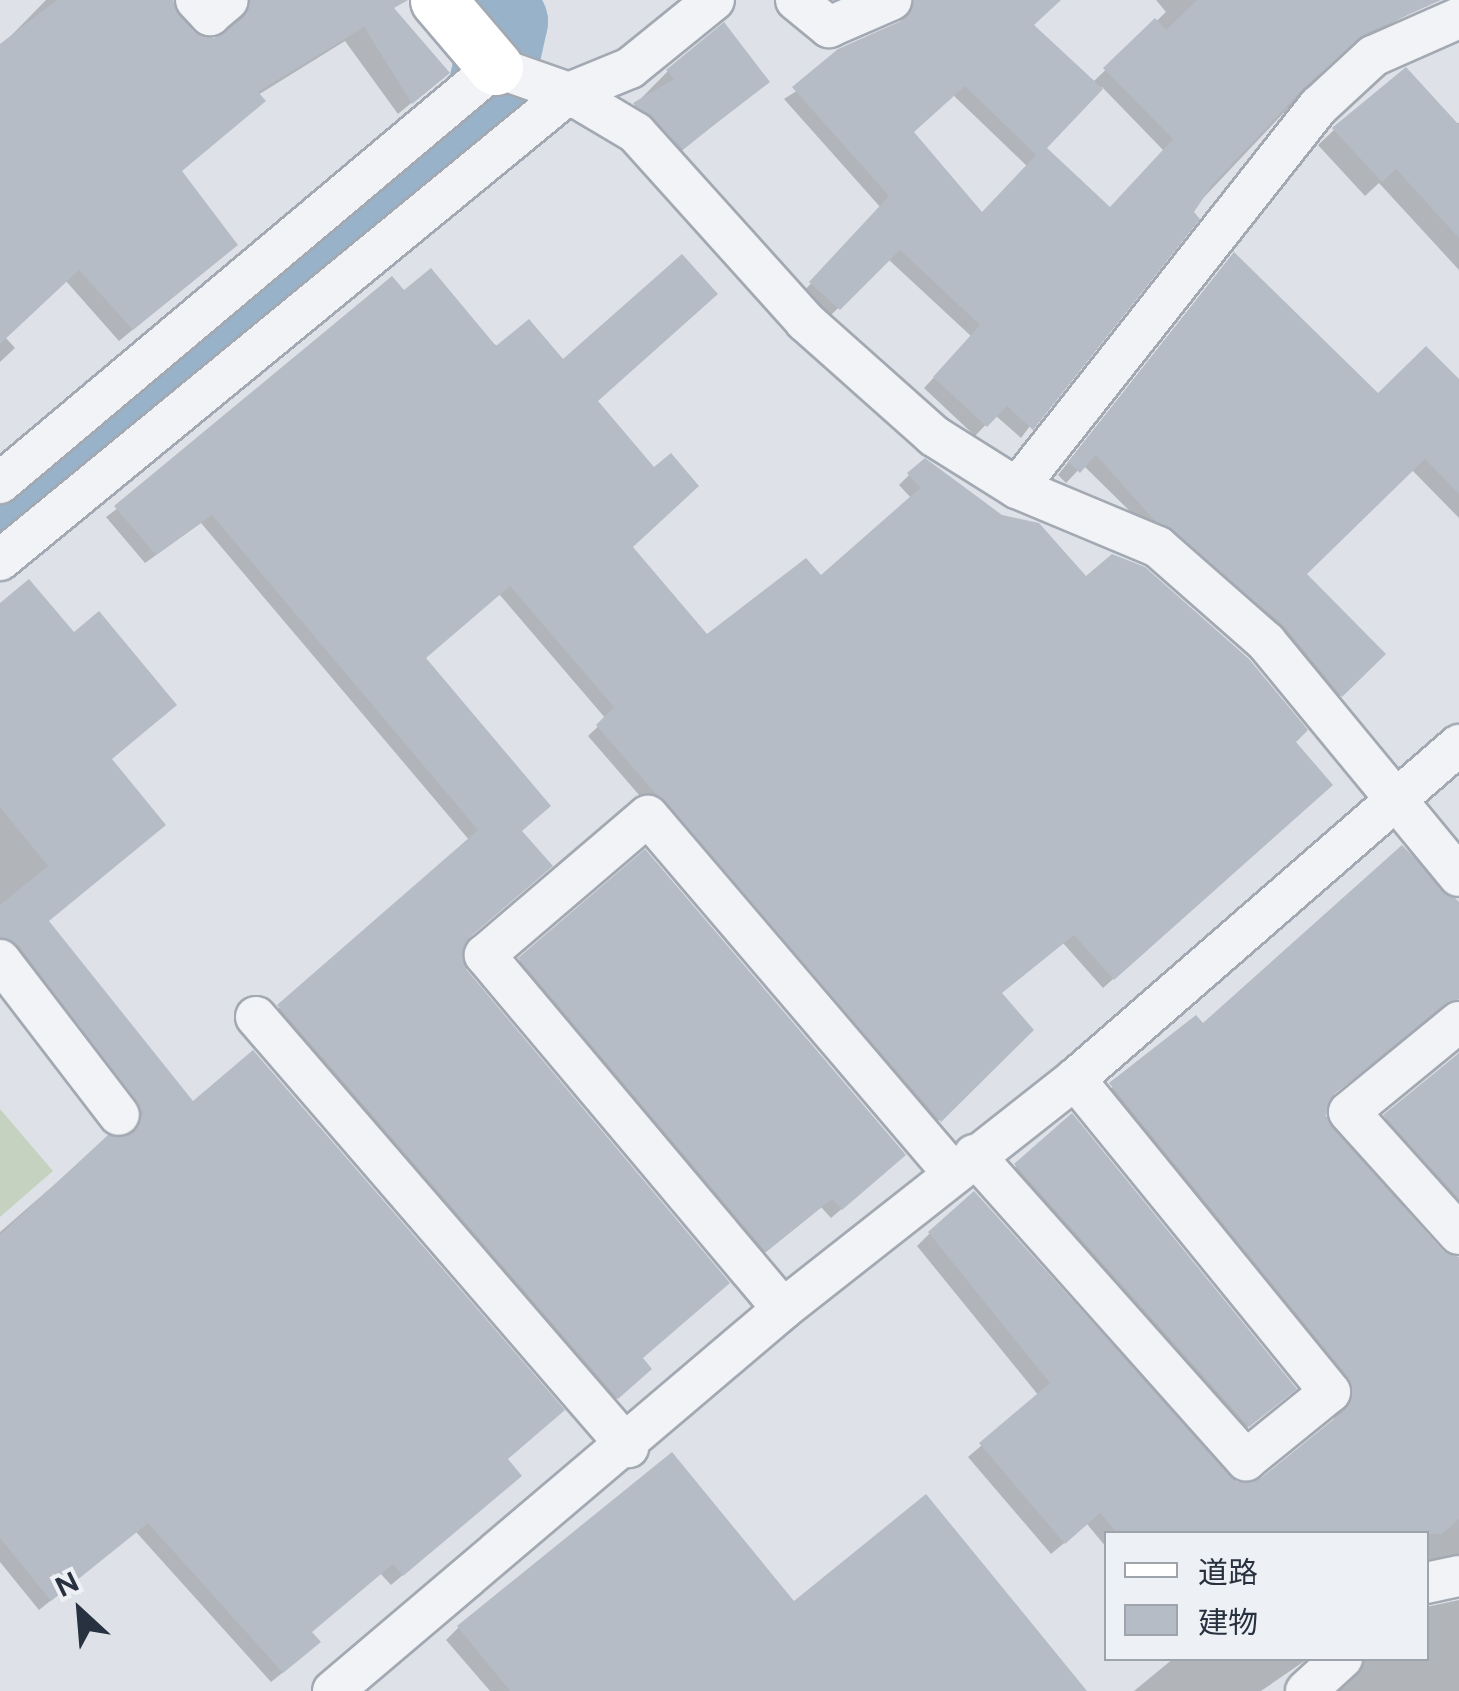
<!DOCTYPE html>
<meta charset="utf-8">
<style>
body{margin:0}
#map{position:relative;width:1459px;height:1691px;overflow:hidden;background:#dee2e8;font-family:Figtree,"Noto Sans JP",sans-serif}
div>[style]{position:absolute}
.green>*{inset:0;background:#c5d2bf}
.shadow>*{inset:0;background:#0003}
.river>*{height:85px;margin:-42.5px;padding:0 42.5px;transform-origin:42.5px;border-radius:42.5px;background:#98b3c9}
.building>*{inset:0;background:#b5bcc5}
.roads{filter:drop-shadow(2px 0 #a3a9b2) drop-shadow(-2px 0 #a3a9b2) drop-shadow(0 2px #a3a9b2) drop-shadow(0 -2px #a3a9b2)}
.street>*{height:40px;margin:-20px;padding:0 20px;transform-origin:20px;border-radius:20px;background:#f1f3f6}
.secondary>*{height:55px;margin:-27.5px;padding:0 27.5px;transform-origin:27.5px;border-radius:27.5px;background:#fff}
span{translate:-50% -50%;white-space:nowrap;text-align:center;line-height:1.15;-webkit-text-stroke:8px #edf1f5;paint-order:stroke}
.legend{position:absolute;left:1104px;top:1531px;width:325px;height:130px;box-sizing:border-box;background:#edf1f5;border:2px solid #9ea4ac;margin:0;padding:12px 18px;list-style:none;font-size:30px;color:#27313f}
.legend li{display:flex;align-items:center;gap:20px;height:50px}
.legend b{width:50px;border:2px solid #9ea4ac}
.north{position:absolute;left:30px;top:1561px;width:100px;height:100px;-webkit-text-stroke:8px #edf1f5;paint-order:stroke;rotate:334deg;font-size:28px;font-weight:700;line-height:40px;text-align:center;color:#27313f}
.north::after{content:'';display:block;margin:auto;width:35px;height:45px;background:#27313f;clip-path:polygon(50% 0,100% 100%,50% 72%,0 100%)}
</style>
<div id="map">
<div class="green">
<div style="clip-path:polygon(0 1109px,53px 1171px,0 1217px)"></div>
</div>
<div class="shadow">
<div style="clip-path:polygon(46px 0,161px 0,191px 33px,214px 41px,233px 28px,239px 0,384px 0,447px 73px,398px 114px,345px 41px,258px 95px,180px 172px,235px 245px,119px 341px,65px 280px,5px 337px,15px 348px,0 362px,0 47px)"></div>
<div style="clip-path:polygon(evenodd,939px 0,1059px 0,1031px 25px,1093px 82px,1166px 12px,1156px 0,1435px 0,1345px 48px,1190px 212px,1021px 438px,995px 415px,975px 436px,924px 388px,972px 337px,888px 259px,828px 318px,801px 294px,881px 208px,784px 99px,939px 0,1102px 87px,1164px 151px,1109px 210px,1044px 148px,1102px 87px,939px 0,953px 95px,1028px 167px,981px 215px,911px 132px,953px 95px)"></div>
<div style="clip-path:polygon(668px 71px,767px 82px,664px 165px,618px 122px)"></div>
<div style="clip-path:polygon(1459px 123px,1459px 270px,1379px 183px,1365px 196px,1318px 145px,1334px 130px)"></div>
<div style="clip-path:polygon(1222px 268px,1378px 396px,1459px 385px,1459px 518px,1411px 469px,1304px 574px,1383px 654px,1329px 707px,1083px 465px,1066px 483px,1058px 475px)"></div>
<div style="clip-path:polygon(404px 293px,595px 401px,630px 548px,706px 638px,821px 579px,912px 499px,899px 485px,909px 475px,1086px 580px,1292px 742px,1320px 795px,1103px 988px,1063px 943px,1000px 994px,1031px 1030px,929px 1130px,588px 736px,606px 719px,499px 594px,423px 659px,520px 831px,466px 938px,464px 970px,640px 1359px,639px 1379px,607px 1407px,269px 1017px,470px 841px,201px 523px,145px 563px,106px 517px)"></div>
<div style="clip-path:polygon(0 605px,110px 760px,47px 922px,193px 1104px,505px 1460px,507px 1486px,391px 1585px,380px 1573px,310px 1633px,307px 1653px,271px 1682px,136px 1532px,39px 1610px,0 1562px,0 1232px,108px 1138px,131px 1135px,128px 1112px,0 954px)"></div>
<div style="clip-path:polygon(1459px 910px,1459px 977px,1331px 1096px,1323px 1116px,1450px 1259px,1459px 1257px,1459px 1576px,1426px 1568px,1426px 1534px,1106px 1534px,1106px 1547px,1087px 1524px,1051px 1554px,968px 1457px,1039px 1396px,917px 1246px,930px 1233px,1236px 1485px,1262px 1481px,1334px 1423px,1337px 1390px,1098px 1097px,1202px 1027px)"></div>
<div style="clip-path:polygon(520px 960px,894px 1164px,831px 1218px,821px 1207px,756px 1260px,511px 969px)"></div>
<div style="clip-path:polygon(1459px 1053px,1459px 1228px,1373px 1129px)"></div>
<div style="clip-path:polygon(1072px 1117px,1282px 1399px,1237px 1436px,1005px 1176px)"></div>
<div style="clip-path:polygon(1459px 1600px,1459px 1691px,1338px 1691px,1354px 1668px,1346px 1658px,1426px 1658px,1426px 1607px)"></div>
<div style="clip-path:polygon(794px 1604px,1084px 1691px,490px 1691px,446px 1640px,458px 1628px)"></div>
<div style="clip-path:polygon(1174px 1658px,1309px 1658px,1261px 1691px,1134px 1691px)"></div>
</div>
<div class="river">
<div style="left:0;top:521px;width:632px;rotate:-39.99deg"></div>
<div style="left:484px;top:115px;width:96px;rotate:-77.4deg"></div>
<div style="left:505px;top:21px;width:24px;rotate:-120deg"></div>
</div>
<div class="building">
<div style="clip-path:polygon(57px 0,173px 0,193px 31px,214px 38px,243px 18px,251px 0,408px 0,394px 8px,450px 73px,412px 104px,364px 27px,258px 92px,266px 101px,182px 171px,238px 245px,133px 330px,79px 270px,0 344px,0 44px)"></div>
<div style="clip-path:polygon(evenodd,914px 0,1061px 0,1034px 25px,1103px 89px,1047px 148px,1110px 207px,1173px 139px,1103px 68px,1155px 18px,1166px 30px,1197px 0,1441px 0,1363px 35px,1303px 89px,1212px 185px,1194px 212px,1200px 219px,1033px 430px,1007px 406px,987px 427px,933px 377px,980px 325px,900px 250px,840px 310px,809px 282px,889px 196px,792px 87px,838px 49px,901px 21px,914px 0,965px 86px,1036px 155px,982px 212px,914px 132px,965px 86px)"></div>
<div style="clip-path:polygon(724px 22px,770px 82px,683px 149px,633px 103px,674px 79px,666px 70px)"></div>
<div style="clip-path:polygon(1406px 67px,1459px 125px,1459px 238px,1396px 169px,1382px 182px,1332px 128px)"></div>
<div style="clip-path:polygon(1234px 252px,1378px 393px,1426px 346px,1459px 379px,1459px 494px,1425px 459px,1307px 574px,1386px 654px,1342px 697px,1282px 624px,1153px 519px,1096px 455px,1080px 473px,1068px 462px)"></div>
<div style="clip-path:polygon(682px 254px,718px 294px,598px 401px,654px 467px,671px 453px,699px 486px,633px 547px,707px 634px,806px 558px,821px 575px,920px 488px,907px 473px,925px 458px,1002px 515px,1039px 523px,1086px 576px,1112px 554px,1145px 567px,1249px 659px,1308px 730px,1296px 742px,1333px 785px,1114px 980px,1074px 935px,1002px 993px,1034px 1030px,941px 1122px,596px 725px,614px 707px,510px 586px,426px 658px,551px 806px,522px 831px,553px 866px,469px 938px,466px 969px,730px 1283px,643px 1358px,652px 1369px,618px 1399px,277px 1005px,478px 830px,212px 515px,156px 555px,114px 506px,392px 276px,404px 290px,431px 268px,496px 346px,529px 319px,563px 359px)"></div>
<div style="clip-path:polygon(29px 579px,74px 632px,99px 611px,177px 705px,112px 759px,166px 825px,49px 921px,193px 1101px,253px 1050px,565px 1410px,508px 1459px,522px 1476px,403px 1576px,393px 1564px,312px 1632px,321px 1642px,283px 1673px,148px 1523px,51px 1601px,0 1538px,0 1235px,108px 1135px,134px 1133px,143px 1113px,19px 946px,0 937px,0 905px,48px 866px,0 807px,0 603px)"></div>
<div style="clip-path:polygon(1402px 845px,1459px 902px,1459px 999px,1334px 1094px,1326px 1116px,1441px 1250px,1459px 1257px,1459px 1519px,1442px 1534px,1118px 1534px,1100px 1513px,1065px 1544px,979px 1443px,1050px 1383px,928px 1232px,974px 1191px,1237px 1482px,1261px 1478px,1345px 1410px,1348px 1377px,1109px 1083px,1196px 1015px,1203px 1023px)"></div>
<div style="clip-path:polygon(645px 849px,906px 1155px,842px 1210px,832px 1199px,766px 1252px,518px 958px)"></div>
<div style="clip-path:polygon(1459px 1053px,1459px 1199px,1383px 1115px)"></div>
<div style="clip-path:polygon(1072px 1113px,1297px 1389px,1249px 1427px,1014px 1164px)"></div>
<div style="clip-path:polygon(672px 1452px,794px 1601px,926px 1494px,1087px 1691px,510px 1691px,457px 1626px)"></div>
</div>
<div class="roads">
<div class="street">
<div style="left:196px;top:0;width:21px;rotate:47deg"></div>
<div style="left:210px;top:15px;width:23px;rotate:-40deg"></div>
<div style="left:796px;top:0;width:43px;rotate:39.3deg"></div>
<div style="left:829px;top:27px;width:68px;rotate:-23.5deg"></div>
<div style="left:0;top:483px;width:647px;rotate:-40.04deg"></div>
<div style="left:495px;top:67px;width:78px;rotate:19.4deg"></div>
<div style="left:569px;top:93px;width:78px;rotate:30.8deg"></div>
<div style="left:636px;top:133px;width:253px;rotate:48deg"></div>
<div style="left:805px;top:321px;width:173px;rotate:41.7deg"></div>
<div style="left:934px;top:436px;width:98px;rotate:32.1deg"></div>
<div style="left:1017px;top:488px;width:153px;rotate:22.7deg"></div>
<div style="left:1158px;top:547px;width:144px;rotate:41.3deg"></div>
<div style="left:1266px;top:642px;width:303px;rotate:50.5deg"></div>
<div style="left:1017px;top:488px;width:487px;rotate:-51.7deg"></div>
<div style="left:1319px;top:106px;width:74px;rotate:-42.8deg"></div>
<div style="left:1373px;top:56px;width:94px;rotate:-23.8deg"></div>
<div style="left:0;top:560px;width:736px;rotate:-39.38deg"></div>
<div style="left:569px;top:93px;width:66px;rotate:-22.3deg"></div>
<div style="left:630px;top:68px;width:108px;rotate:-39deg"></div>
<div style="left:0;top:960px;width:195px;rotate:52.5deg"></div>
<div style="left:256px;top:1017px;width:569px;rotate:49.14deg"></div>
<div style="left:1459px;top:1022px;width:142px;rotate:140.7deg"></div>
<div style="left:1349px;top:1112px;width:164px;rotate:48deg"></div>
<div style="left:974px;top:1155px;width:409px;rotate:48.3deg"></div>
<div style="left:1246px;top:1460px;width:108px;rotate:-39deg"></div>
<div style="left:1330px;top:1392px;width:404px;rotate:-129.2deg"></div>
<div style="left:783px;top:1309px;width:463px;rotate:-130.1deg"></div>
<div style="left:485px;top:955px;width:214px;rotate:-40.5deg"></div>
<div style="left:648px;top:816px;width:470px;rotate:49.5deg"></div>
<div style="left:1426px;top:1583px;width:34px;rotate:-12deg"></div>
<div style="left:333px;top:1691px;width:590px;rotate:-40.33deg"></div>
<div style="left:783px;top:1309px;width:372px;rotate:-38.2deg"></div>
<div style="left:1075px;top:1079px;width:509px;rotate:-41.02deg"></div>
<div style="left:1306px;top:1691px;width:49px;rotate:-42.5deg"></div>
</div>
<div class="secondary">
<div style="left:438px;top:0;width:88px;rotate:49.6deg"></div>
</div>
</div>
<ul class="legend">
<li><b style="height:12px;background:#fff"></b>道路</li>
<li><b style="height:28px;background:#b5bcc5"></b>建物</li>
</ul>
<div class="north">N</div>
</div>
